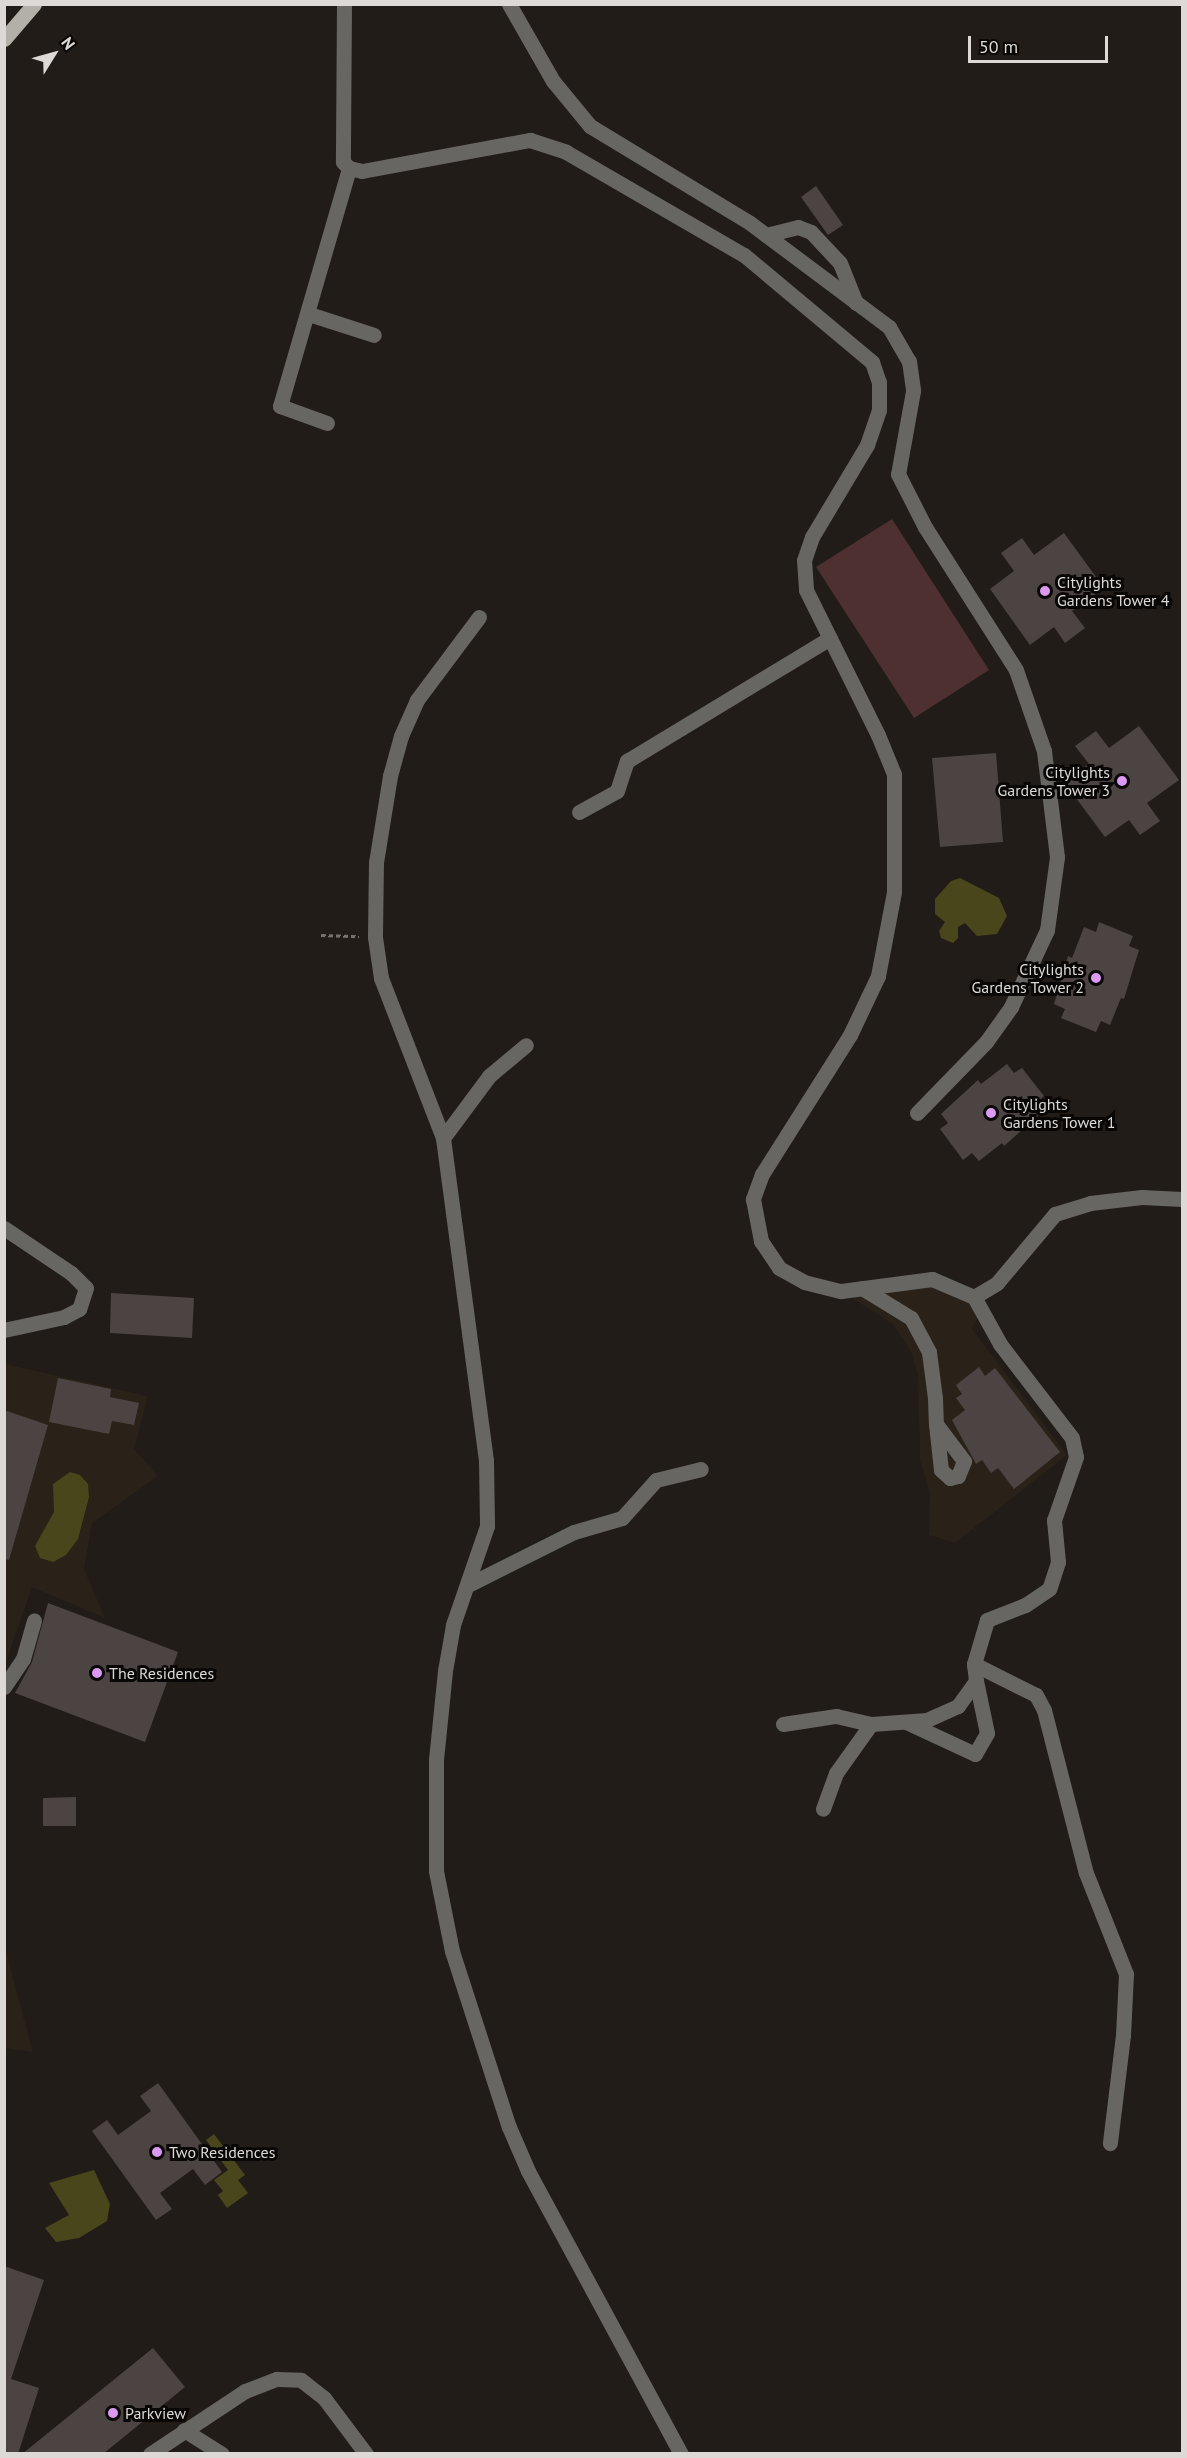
<!DOCTYPE html>
<style>
body{margin:0}
#map{position:relative;width:1187px;height:2458px;overflow:hidden;background:#211c18;font-family:"PT Sans",sans-serif}
div>[style]{position:absolute}
.built>*{inset:0;background:#2a2118}
.green>*{inset:0;background:#4d302f}
.water>*{inset:0;background:#49461b}
.building>*{inset:0;background:#4b4442}
.path>*{height:3px;margin-top:-1.5px;transform-origin:0;background:repeating-linear-gradient(90deg,#77736f 0 4.5px,transparent 0 7.5px)}
.minor>*{height:15px;margin:-7.5px;padding:0 7.5px;transform-origin:7.5px;border-radius:7.5px;background:#676663}
.major>*{height:15px;margin:-7.5px;padding:0 7.5px;transform-origin:7.5px;border-radius:7.5px;background:#b3b0aa}
.dots>*{width:16px;height:16px;translate:-50% -50%;box-sizing:border-box;border:3px solid #090706;border-radius:50%}
span{translate:-50% -50%;white-space:nowrap;text-align:center;line-height:1.15;-webkit-text-stroke:6px #090706;paint-order:stroke}
.poi-label{font-size:16px;color:#ddd9d7}
.left{translate:0 -50%;text-align:left}
.right{translate:-100% -50%;text-align:right}
.frame{position:absolute;inset:0;border:6px solid #ddd9d7;pointer-events:none}
.north{position:absolute;left:24px;top:24px;width:60px;height:60px;-webkit-text-stroke:4px #090706;paint-order:stroke;rotate:53deg;font-size:16px;font-weight:700;line-height:24px;text-align:center;color:#ddd9d7}
.north::after{content:'';display:block;margin:auto;width:21px;height:27px;background:#ddd9d7;clip-path:polygon(50% 0,100% 100%,50% 72%,0 100%)}
.scale{position:absolute;left:968px;top:36px;width:140px;height:27px;box-sizing:border-box;border:3px solid #ddd9d7;border-top:0;padding-left:8px;font-size:18px;line-height:21px;white-space:nowrap;color:#ddd9d7;-webkit-text-stroke:4px #090706;paint-order:stroke}
</style>
<div id="map">
<div class="built">
<div style="clip-path:polygon(913px 1281px,974px 1297px,978px 1317px,972px 1329px,1067px 1455px,955px 1543px,929px 1535px,930px 1493px,920px 1460px,918px 1374px,911px 1352px,893px 1324px,841px 1291px)"></div>
<div style="clip-path:polygon(5px 1364px,148px 1396px,134px 1449px,158px 1476px,92px 1523px,84px 1569px,105px 1618px,32px 1587px,5px 1665px)"></div>
<div style="clip-path:polygon(5px 1948px,33px 2052px,5px 2048px)"></div>
</div>
<div class="green">
<div style="clip-path:polygon(892px 519px,989px 670px,914px 718px,816px 567px)"></div>
</div>
<div class="water">
<div style="clip-path:polygon(960px 878px,999px 898px,1007px 916px,997px 934px,977px 936px,965px 923px,958px 927px,958px 938px,953px 943px,941px 938px,939px 931px,945px 922px,935px 914px,935px 899px,951px 881px)"></div>
<div style="clip-path:polygon(70px 1472px,80px 1475px,88px 1484px,89px 1497px,78px 1539px,66px 1555px,53px 1562px,40px 1558px,35px 1546px,54px 1512px,53px 1484px)"></div>
<div style="clip-path:polygon(214px 2134px,245px 2175px,238px 2180px,248px 2193px,227px 2208px,218px 2195px,223px 2191px,214px 2180px,228px 2170px,206px 2140px)"></div>
<div style="clip-path:polygon(94px 2170px,110px 2204px,107px 2221px,79px 2238px,56px 2242px,45px 2228px,69px 2215px,49px 2183px)"></div>
</div>
<div class="building">
<div style="clip-path:polygon(816px 186px,843px 225px,828px 235px,801px 197px)"></div>
<div style="clip-path:polygon(1064px 533px,1104px 588px,1072px 611px,1085px 628px,1065px 643px,1054px 627px,1030px 645px,990px 589px,1014px 571px,1001px 553px,1022px 538px,1034px 555px)"></div>
<div style="clip-path:polygon(1139px 726px,1179px 780px,1147px 803px,1160px 821px,1140px 835px,1129px 820px,1105px 837px,1064px 782px,1089px 764px,1075px 746px,1096px 731px,1109px 748px)"></div>
<div style="clip-path:polygon(996px 753px,1003px 842px,940px 847px,932px 758px)"></div>
<div style="clip-path:polygon(1099px 922px,1133px 936px,1129px 946px,1139px 950px,1124px 999px,1121px 998px,1110px 1025px,1101px 1021px,1096px 1032px,1061px 1018px,1065px 1009px,1054px 1004px,1068px 956px,1072px 958px,1084px 927px,1096px 932px)"></div>
<div style="clip-path:polygon(1007px 1064px,1014px 1073px,1022px 1068px,1044px 1096px,1036px 1103px,1042px 1112px,1004px 1146px,1002px 1143px,979px 1161px,972px 1153px,963px 1160px,940px 1129px,948px 1123px,941px 1114px,978px 1080px,981px 1084px)"></div>
<div style="clip-path:polygon(111px 1293px,194px 1298px,192px 1338px,110px 1333px)"></div>
<div style="clip-path:polygon(979px 1367px,985px 1376px,995px 1368px,1060px 1452px,1014px 1489px,998px 1468px,991px 1473px,982px 1460px,976px 1464px,952px 1420px,965px 1410px,956px 1398px,962px 1394px,956px 1385px)"></div>
<div style="clip-path:polygon(58px 1378px,111px 1389px,110px 1397px,139px 1403px,134px 1425px,112px 1421px,109px 1434px,49px 1422px)"></div>
<div style="clip-path:polygon(4px 1410px,48px 1425px,9px 1560px,4px 1559px)"></div>
<div style="clip-path:polygon(48px 1603px,178px 1652px,145px 1742px,15px 1693px,32px 1662px)"></div>
<div style="clip-path:polygon(76px 1797px,76px 1826px,43px 1826px,43px 1798px)"></div>
<div style="clip-path:polygon(158px 2083px,222px 2172px,205px 2185px,193px 2169px,160px 2193px,172px 2209px,156px 2220px,92px 2131px,107px 2120px,118px 2135px,151px 2111px,140px 2096px)"></div>
<div style="clip-path:polygon(4px 2266px,44px 2280px,11px 2379px,39px 2388px,18px 2454px,4px 2454px)"></div>
<div style="clip-path:polygon(153px 2348px,185px 2387px,103px 2454px,22px 2454px)"></div>
</div>
<div class="path">
<div style="left:321px;top:935px;width:38px;rotate:2deg"></div>
</div>
<div class="minor">
<div style="left:344px;top:4px;width:158px;rotate:90.4deg"></div>
<div style="left:343px;top:162px;width:8px;rotate:45deg"></div>
<div style="left:349px;top:168px;width:13px;rotate:13deg"></div>
<div style="left:362px;top:171px;width:171px;rotate:-10.5deg"></div>
<div style="left:530px;top:140px;width:38px;rotate:18deg"></div>
<div style="left:566px;top:152px;width:206px;rotate:30.1deg"></div>
<div style="left:744px;top:255px;width:167px;rotate:39.9deg"></div>
<div style="left:872px;top:362px;width:21px;rotate:71deg"></div>
<div style="left:879px;top:382px;width:28px;rotate:90deg"></div>
<div style="left:879px;top:410px;width:37px;rotate:109deg"></div>
<div style="left:867px;top:445px;width:107px;rotate:120.9deg"></div>
<div style="left:812px;top:537px;width:24px;rotate:109deg"></div>
<div style="left:804px;top:560px;width:30px;rotate:86deg"></div>
<div style="left:806px;top:590px;width:162px;rotate:63.6deg"></div>
<div style="left:878px;top:735px;width:42px;rotate:67.7deg"></div>
<div style="left:894px;top:774px;width:118px;rotate:90deg"></div>
<div style="left:894px;top:892px;width:86px;rotate:100.8deg"></div>
<div style="left:878px;top:976px;width:65px;rotate:115.4deg"></div>
<div style="left:850px;top:1035px;width:165px;rotate:122.3deg"></div>
<div style="left:762px;top:1174px;width:27px;rotate:110deg"></div>
<div style="left:753px;top:1199px;width:43px;rotate:79.2deg"></div>
<div style="left:761px;top:1241px;width:32px;rotate:56deg"></div>
<div style="left:779px;top:1268px;width:29px;rotate:29deg"></div>
<div style="left:804px;top:1282px;width:38px;rotate:14deg"></div>
<div style="left:841px;top:1291px;width:92px;rotate:-7.5deg"></div>
<div style="left:932px;top:1279px;width:46px;rotate:23.2deg"></div>
<div style="left:974px;top:1297px;width:54px;rotate:61deg"></div>
<div style="left:1000px;top:1344px;width:118px;rotate:52.5deg"></div>
<div style="left:1072px;top:1438px;width:19px;rotate:78deg"></div>
<div style="left:1076px;top:1457px;width:67px;rotate:109.2deg"></div>
<div style="left:1054px;top:1520px;width:42px;rotate:84.6deg"></div>
<div style="left:1058px;top:1562px;width:28px;rotate:108deg"></div>
<div style="left:1049px;top:1589px;width:29px;rotate:146deg"></div>
<div style="left:1025px;top:1605px;width:41px;rotate:158.5deg"></div>
<div style="left:987px;top:1620px;width:46px;rotate:106.5deg"></div>
<div style="left:974px;top:1664px;width:17px;rotate:83deg"></div>
<div style="left:976px;top:1681px;width:31px;rotate:126deg"></div>
<div style="left:958px;top:1706px;width:34px;rotate:156deg"></div>
<div style="left:927px;top:1720px;width:56px;rotate:175.9deg"></div>
<div style="left:871px;top:1724px;width:60px;rotate:125.5deg"></div>
<div style="left:836px;top:1773px;width:38px;rotate:110deg"></div>
<div style="left:509px;top:4px;width:89px;rotate:60.3deg"></div>
<div style="left:553px;top:81px;width:58px;rotate:50.6deg"></div>
<div style="left:590px;top:126px;width:187px;rotate:31.2deg"></div>
<div style="left:750px;top:223px;width:174px;rotate:36.8deg"></div>
<div style="left:889px;top:327px;width:39px;rotate:60deg"></div>
<div style="left:909px;top:361px;width:30px;rotate:82deg"></div>
<div style="left:913px;top:391px;width:84px;rotate:100.2deg"></div>
<div style="left:898px;top:474px;width:59px;rotate:63deg"></div>
<div style="left:925px;top:527px;width:169px;rotate:57.5deg"></div>
<div style="left:1016px;top:670px;width:86px;rotate:70.9deg"></div>
<div style="left:1044px;top:751px;width:107px;rotate:83deg"></div>
<div style="left:1057px;top:857px;width:74px;rotate:97.8deg"></div>
<div style="left:1047px;top:930px;width:85px;rotate:115.1deg"></div>
<div style="left:1011px;top:1007px;width:43px;rotate:125.5deg"></div>
<div style="left:986px;top:1042px;width:99px;rotate:134.2deg"></div>
<div style="left:766px;top:235px;width:33px;rotate:-14deg"></div>
<div style="left:798px;top:227px;width:14px;rotate:21deg"></div>
<div style="left:811px;top:232px;width:42px;rotate:46.9deg"></div>
<div style="left:840px;top:263px;width:43px;rotate:68.2deg"></div>
<div style="left:309px;top:314px;width:68px;rotate:17.9deg"></div>
<div style="left:327px;top:423px;width:50px;rotate:-160.1deg"></div>
<div style="left:280px;top:406px;width:248px;rotate:-73.8deg"></div>
<div style="left:479px;top:617px;width:104px;rotate:126.8deg"></div>
<div style="left:417px;top:700px;width:39px;rotate:114deg"></div>
<div style="left:401px;top:736px;width:41px;rotate:105.4deg"></div>
<div style="left:390px;top:776px;width:87px;rotate:99.2deg"></div>
<div style="left:376px;top:862px;width:75px;rotate:90.8deg"></div>
<div style="left:375px;top:937px;width:41px;rotate:81.7deg"></div>
<div style="left:381px;top:978px;width:172px;rotate:68.8deg"></div>
<div style="left:443px;top:1138px;width:325px;rotate:82.4deg"></div>
<div style="left:486px;top:1460px;width:66px;rotate:89.1deg"></div>
<div style="left:487px;top:1526px;width:105px;rotate:109deg"></div>
<div style="left:453px;top:1625px;width:47px;rotate:99.9deg"></div>
<div style="left:445px;top:1671px;width:89px;rotate:95.8deg"></div>
<div style="left:436px;top:1760px;width:111px;rotate:90deg"></div>
<div style="left:436px;top:1871px;width:82px;rotate:78.7deg"></div>
<div style="left:452px;top:1951px;width:185px;rotate:72.1deg"></div>
<div style="left:509px;top:2127px;width:48px;rotate:66.6deg"></div>
<div style="left:528px;top:2171px;width:322px;rotate:61.6deg"></div>
<div style="left:579px;top:812px;width:43px;rotate:-28.9deg"></div>
<div style="left:617px;top:791px;width:32px;rotate:-72deg"></div>
<div style="left:627px;top:761px;width:237px;rotate:-31.2deg"></div>
<div style="left:443px;top:1138px;width:77px;rotate:-53.4deg"></div>
<div style="left:489px;top:1076px;width:48px;rotate:-40deg"></div>
<div style="left:4px;top:1228px;width:81px;rotate:33.9deg"></div>
<div style="left:71px;top:1273px;width:21px;rotate:45deg"></div>
<div style="left:86px;top:1288px;width:22px;rotate:108deg"></div>
<div style="left:79px;top:1309px;width:17px;rotate:152deg"></div>
<div style="left:64px;top:1317px;width:61px;rotate:167.8deg"></div>
<div style="left:862px;top:1288px;width:57px;rotate:31.5deg"></div>
<div style="left:911px;top:1318px;width:38px;rotate:62deg"></div>
<div style="left:929px;top:1352px;width:46px;rotate:82.6deg"></div>
<div style="left:935px;top:1398px;width:26px;rotate:88deg"></div>
<div style="left:936px;top:1424px;width:46px;rotate:83.8deg"></div>
<div style="left:941px;top:1470px;width:12px;rotate:42deg"></div>
<div style="left:950px;top:1478px;width:8px;rotate:-14deg"></div>
<div style="left:958px;top:1476px;width:16px;rotate:-68deg"></div>
<div style="left:964px;top:1461px;width:46px;rotate:-127.1deg"></div>
<div style="left:974px;top:1297px;width:27px;rotate:-31deg"></div>
<div style="left:997px;top:1283px;width:90px;rotate:-50deg"></div>
<div style="left:1055px;top:1214px;width:37px;rotate:-17deg"></div>
<div style="left:1090px;top:1203px;width:52px;rotate:-6.6deg"></div>
<div style="left:1142px;top:1197px;width:40px;rotate:2.9deg"></div>
<div style="left:470px;top:1584px;width:116px;rotate:-26.6deg"></div>
<div style="left:574px;top:1532px;width:50px;rotate:-16.3deg"></div>
<div style="left:622px;top:1518px;width:51px;rotate:-48.2deg"></div>
<div style="left:656px;top:1480px;width:46px;rotate:-13.7deg"></div>
<div style="left:974px;top:1664px;width:69px;rotate:26.6deg"></div>
<div style="left:1036px;top:1695px;width:17px;rotate:62deg"></div>
<div style="left:1044px;top:1710px;width:168px;rotate:75.6deg"></div>
<div style="left:1086px;top:1873px;width:109px;rotate:68.4deg"></div>
<div style="left:1126px;top:1974px;width:61px;rotate:92.8deg"></div>
<div style="left:1123px;top:2035px;width:109px;rotate:96.9deg"></div>
<div style="left:4px;top:1687px;width:34px;rotate:-56deg"></div>
<div style="left:23px;top:1659px;width:40px;rotate:-74deg"></div>
<div style="left:906px;top:1722px;width:76px;rotate:24.9deg"></div>
<div style="left:975px;top:1754px;width:24px;rotate:-60deg"></div>
<div style="left:987px;top:1733px;width:53px;rotate:-101.9deg"></div>
<div style="left:783px;top:1724px;width:54px;rotate:-8.6deg"></div>
<div style="left:836px;top:1716px;width:36px;rotate:13deg"></div>
<div style="left:184px;top:2430px;width:45px;rotate:32.3deg"></div>
<div style="left:150px;top:2454px;width:114px;rotate:-33.6deg"></div>
<div style="left:245px;top:2391px;width:34px;rotate:-21deg"></div>
<div style="left:277px;top:2379px;width:24px;rotate:2deg"></div>
<div style="left:301px;top:2380px;width:29px;rotate:38deg"></div>
<div style="left:324px;top:2398px;width:70px;rotate:53.1deg"></div>
</div>
<div class="major">
<div style="left:4px;top:39px;width:46px;rotate:-49.4deg"></div>
</div>
<div class="dots">
<div style="left:1045px;top:591px;background:#dc99f4"></div>
<div style="left:1122px;top:781px;background:#dc99f4"></div>
<div style="left:1096px;top:978px;background:#dc99f4"></div>
<div style="left:991px;top:1113px;background:#dc99f4"></div>
<div style="left:97px;top:1673px;background:#dc99f4"></div>
<div style="left:157px;top:2152px;background:#dc99f4"></div>
<div style="left:113px;top:2413px;background:#dc99f4"></div>
</div>
<div class="poi-label">
<span class="left" style="left:1057px;top:591px">Citylights<br>Gardens Tower 4</span>
<span class="right" style="left:1110px;top:781px">Citylights<br>Gardens Tower 3</span>
<span class="right" style="left:1084px;top:978px">Citylights<br>Gardens Tower 2</span>
<span class="left" style="left:1003px;top:1113px">Citylights<br>Gardens Tower 1</span>
<span class="left" style="left:109px;top:1673px">The Residences</span>
<span class="left" style="left:169px;top:2152px">Two Residences</span>
<span class="left" style="left:125px;top:2413px">Parkview</span>
</div>
<div class="frame"></div>
<div class="north">N</div>
<div class="scale">50 m</div>
</div>
